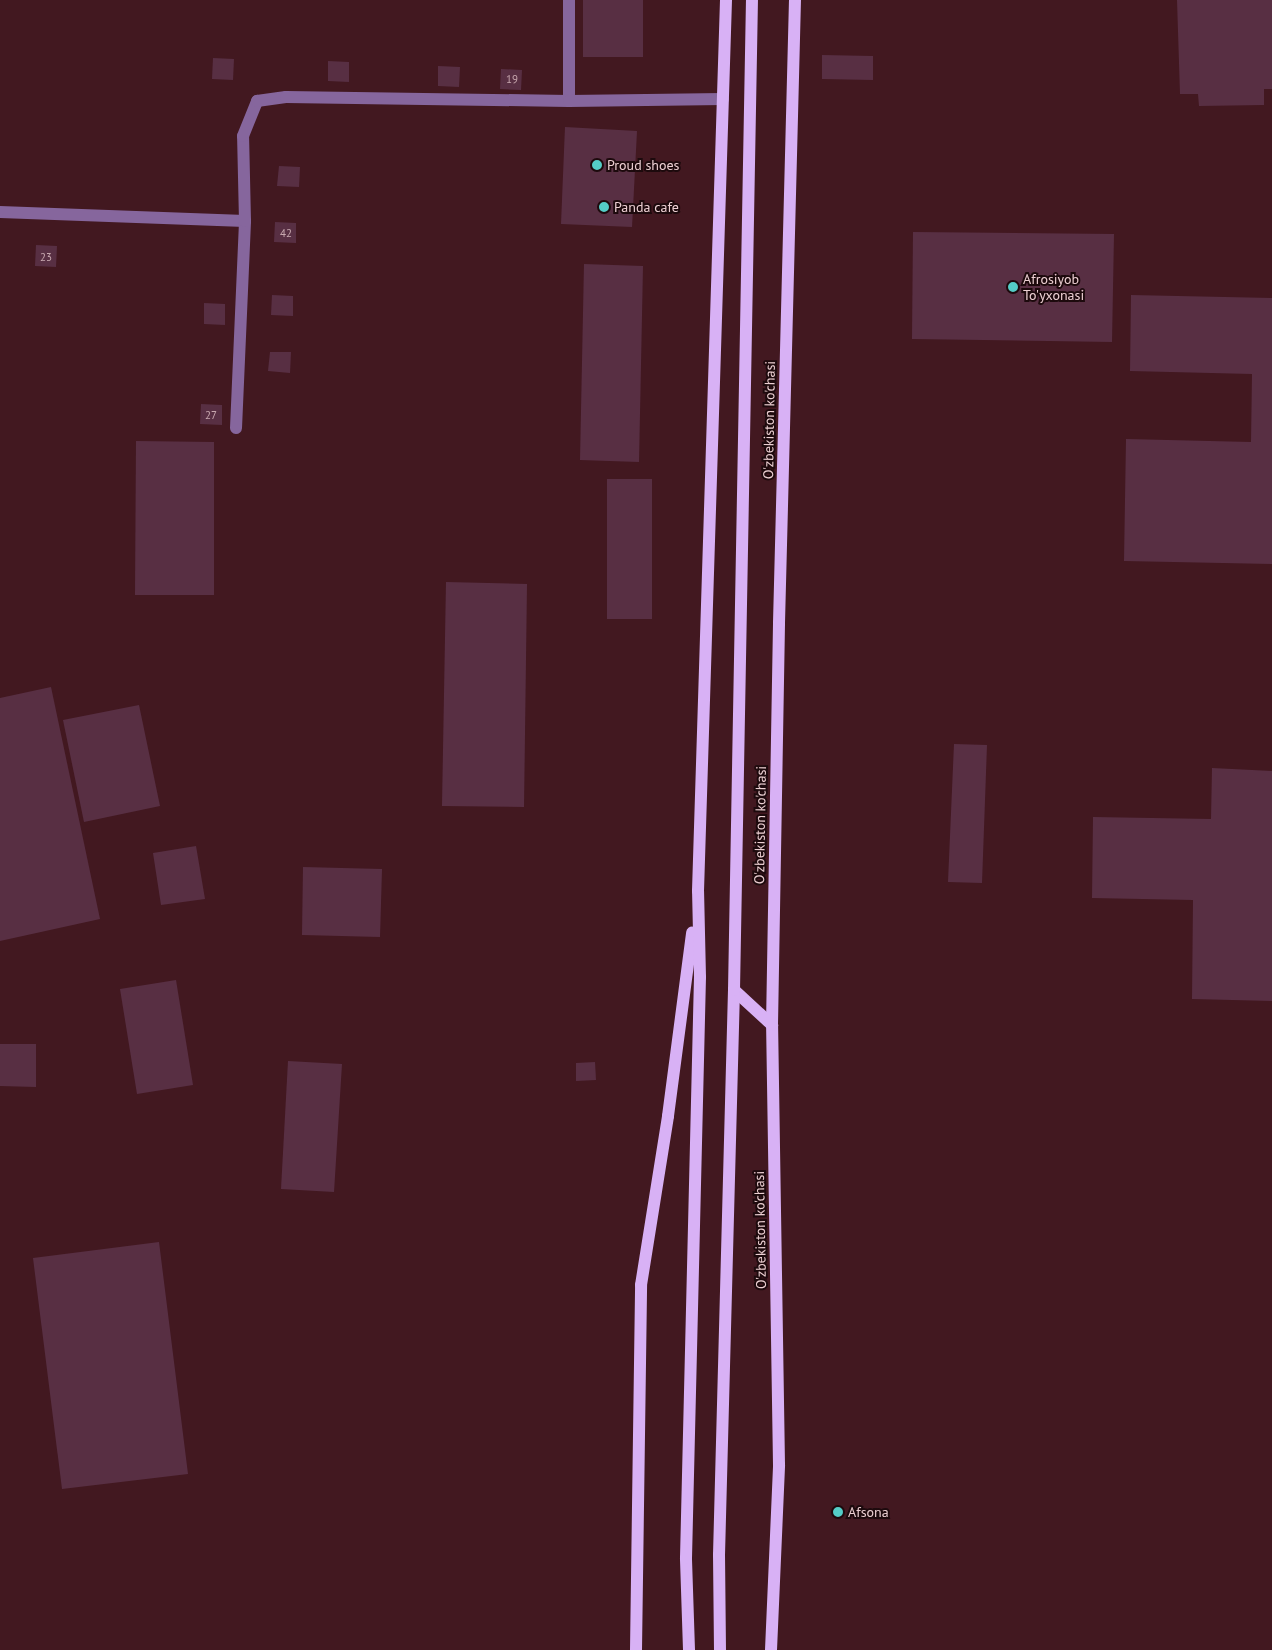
<!DOCTYPE html>
<style>
body{margin:0}
#map{position:relative;width:1272px;height:1650px;overflow:hidden;background:#421820;font-family:"PT Sans",sans-serif}
div>[style]{position:absolute}
.building>*{inset:0;background:#582f43}
.minor>*{height:12px;margin:-6px;padding:0 6px;transform-origin:6px;border-radius:6px;background:#86669d}
.major>*{height:12px;margin:-6px;padding:0 6px;transform-origin:6px;border-radius:6px;background:#d8b1f5}
.dots>*{width:14px;height:14px;translate:-50% -50%;box-sizing:border-box;border:2px solid #1d0a0d;border-radius:50%}
span{translate:-50% -50%;white-space:nowrap;text-align:center;line-height:1.15;-webkit-text-stroke:4px #1d0a0d;paint-order:stroke}
.number-label{font-size:11px;color:#c8a8af}
.number-label span{-webkit-text-stroke-width:0}
.poi-label{font-size:14px;color:#edd0d3}
.left{translate:0 -50%;text-align:left}
.street-label{font-size:14px;color:#edd0d3}
</style>
<div id="map">
<div class="building">
<div style="clip-path:polygon(583px 0,643px 0,643px 57px,583px 57px)"></div>
<div style="clip-path:polygon(1177px 0,1272px 0,1272px 89px,1264px 89px,1264px 105px,1199px 106px,1198px 94px,1180px 94px)"></div>
<div style="clip-path:polygon(822px 55px,873px 56px,873px 80px,822px 79px)"></div>
<div style="clip-path:polygon(213px 58px,234px 59px,233px 80px,212px 79px)"></div>
<div style="clip-path:polygon(328px 61px,349px 62px,349px 82px,328px 81px)"></div>
<div style="clip-path:polygon(438px 66px,460px 67px,459px 87px,438px 86px)"></div>
<div style="clip-path:polygon(501px 69px,522px 70px,521px 90px,500px 89px)"></div>
<div style="clip-path:polygon(565px 127px,637px 131px,632px 227px,561px 224px)"></div>
<div style="clip-path:polygon(279px 166px,300px 167px,299px 187px,277px 186px)"></div>
<div style="clip-path:polygon(275px 222px,296px 223px,296px 243px,274px 242px)"></div>
<div style="clip-path:polygon(913px 232px,1114px 234px,1112px 342px,912px 339px)"></div>
<div style="clip-path:polygon(36px 245px,57px 246px,56px 267px,35px 266px)"></div>
<div style="clip-path:polygon(584px 264px,643px 266px,639px 462px,580px 460px)"></div>
<div style="clip-path:polygon(272px 295px,293px 296px,293px 316px,271px 315px)"></div>
<div style="clip-path:polygon(1131px 295px,1272px 298px,1272px 564px,1124px 561px,1126px 439px,1251px 442px,1252px 374px,1130px 371px)"></div>
<div style="clip-path:polygon(204px 303px,225px 304px,225px 325px,204px 324px)"></div>
<div style="clip-path:polygon(270px 352px,291px 352px,290px 373px,268px 371px)"></div>
<div style="clip-path:polygon(201px 404px,222px 405px,222px 425px,200px 424px)"></div>
<div style="clip-path:polygon(136px 441px,214px 442px,214px 595px,135px 595px)"></div>
<div style="clip-path:polygon(607px 479px,652px 479px,652px 619px,607px 619px)"></div>
<div style="clip-path:polygon(446px 582px,527px 584px,524px 807px,442px 806px)"></div>
<div style="clip-path:polygon(51px 687px,100px 919px,0 941px,0 698px)"></div>
<div style="clip-path:polygon(139px 705px,160px 806px,84px 822px,63px 720px)"></div>
<div style="clip-path:polygon(954px 744px,987px 745px,982px 883px,948px 882px)"></div>
<div style="clip-path:polygon(1212px 768px,1272px 771px,1272px 1001px,1192px 999px,1193px 900px,1092px 898px,1093px 817px,1211px 819px)"></div>
<div style="clip-path:polygon(196px 846px,205px 899px,161px 905px,153px 853px)"></div>
<div style="clip-path:polygon(303px 867px,382px 869px,380px 937px,302px 935px)"></div>
<div style="clip-path:polygon(176px 980px,193px 1085px,137px 1094px,120px 989px)"></div>
<div style="clip-path:polygon(0 1044px,36px 1044px,36px 1087px,0 1086px)"></div>
<div style="clip-path:polygon(288px 1061px,342px 1064px,334px 1192px,281px 1189px)"></div>
<div style="clip-path:polygon(595px 1062px,596px 1080px,576px 1081px,576px 1063px)"></div>
<div style="clip-path:polygon(159px 1242px,188px 1474px,62px 1489px,33px 1258px)"></div>
</div>
<div class="minor">
<div style="left:569px;top:101px;width:101px;rotate:-90deg"></div>
<div style="left:0;top:212px;width:245px;rotate:2.1deg"></div>
<div style="left:236px;top:428px;width:207px;rotate:-87.5deg"></div>
<div style="left:245px;top:221px;width:85px;rotate:-91.3deg"></div>
<div style="left:243px;top:136px;width:38px;rotate:-68deg"></div>
<div style="left:257px;top:101px;width:29px;rotate:-8deg"></div>
<div style="left:286px;top:97px;width:283px;rotate:0.8deg"></div>
<div style="left:569px;top:101px;width:154px;rotate:-0.7deg"></div>
</div>
<div class="major">
<div style="left:734px;top:990px;width:52px;rotate:42.6deg"></div>
<div style="left:636px;top:1650px;width:365px;rotate:-89.2deg"></div>
<div style="left:641px;top:1285px;width:171px;rotate:-80.9deg"></div>
<div style="left:668px;top:1116px;width:185px;rotate:-82.5deg"></div>
<div style="left:689px;top:1650px;width:92px;rotate:-91.9deg"></div>
<div style="left:686px;top:1558px;width:581px;rotate:-88.62deg"></div>
<div style="left:700px;top:977px;width:86px;rotate:-91.3deg"></div>
<div style="left:698px;top:891px;width:891px;rotate:-88.2deg"></div>
<div style="left:720px;top:1650px;width:95px;rotate:-90.6deg"></div>
<div style="left:719px;top:1555px;width:565px;rotate:-88.48deg"></div>
<div style="left:734px;top:990px;width:990px;rotate:-88.96deg"></div>
<div style="left:771px;top:1650px;width:185px;rotate:-87.5deg"></div>
<div style="left:779px;top:1465px;width:440px;rotate:-90.9deg"></div>
<div style="left:772px;top:1025px;width:402px;rotate:-89deg"></div>
<div style="left:779px;top:623px;width:623px;rotate:-88.53deg"></div>
</div>
<div class="dots">
<div style="left:597px;top:165px;background:#54cdc7"></div>
<div style="left:604px;top:207px;background:#54cdc7"></div>
<div style="left:1013px;top:287px;background:#54cdc7"></div>
<div style="left:838px;top:1512px;background:#54cdc7"></div>
</div>
<div class="number-label">
<span style="left:512px;top:79px">19</span>
<span style="left:286px;top:233px">42</span>
<span style="left:46px;top:257px">23</span>
<span style="left:211px;top:415px">27</span>
</div>
<div class="poi-label">
<span class="left" style="left:607px;top:165px">Proud shoes</span>
<span class="left" style="left:614px;top:207px">Panda cafe</span>
<span class="left" style="left:1023px;top:287px">Afrosiyob<br>To'yxonasi</span>
<span class="left" style="left:848px;top:1512px">Afsona</span>
</div>
<div class="street-label">
<span style="left:769px;top:420px;rotate:-89deg">O'zbekiston ko'chasi</span>
<span style="left:760px;top:825px;rotate:-89deg">O'zbekiston ko'chasi</span>
<span style="left:760px;top:1230px;rotate:-91deg">O'zbekiston ko'chasi</span>
</div>
</div>
